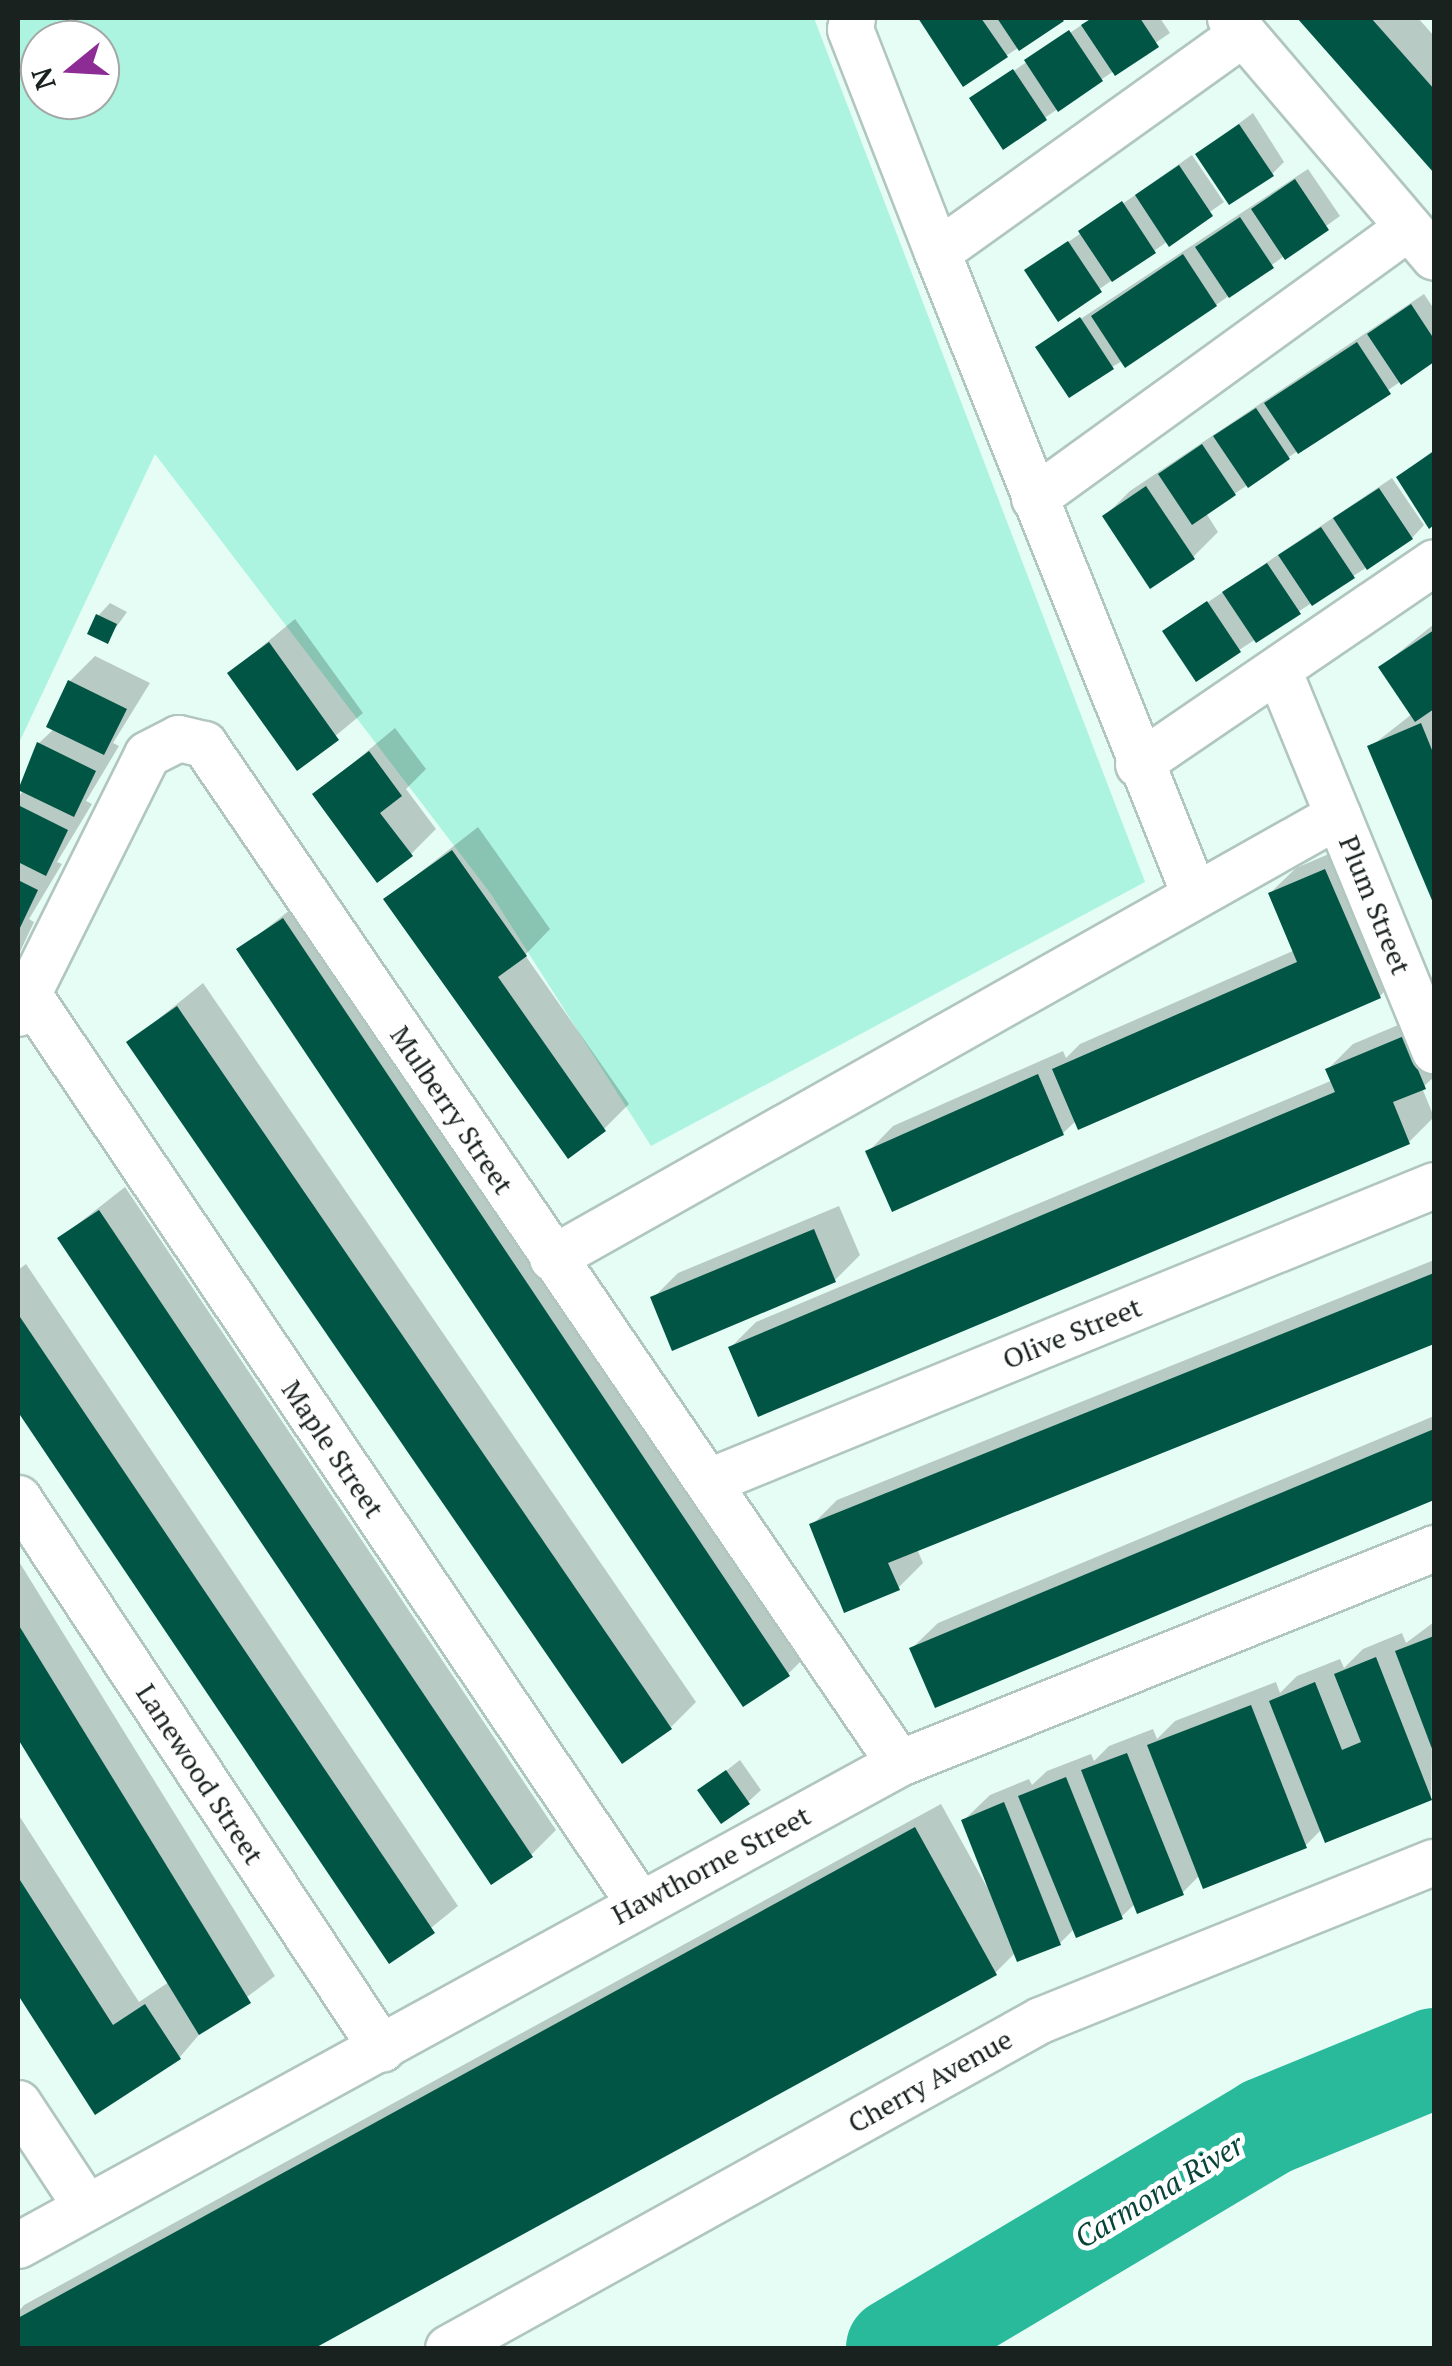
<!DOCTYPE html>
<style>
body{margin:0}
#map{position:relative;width:1452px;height:2366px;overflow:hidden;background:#e6fdf6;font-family:"PT Serif",serif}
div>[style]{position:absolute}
.green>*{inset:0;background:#acf4df}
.shadow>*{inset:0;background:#0003}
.river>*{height:100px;margin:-50px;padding:0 50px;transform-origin:50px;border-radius:50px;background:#29ba9b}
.building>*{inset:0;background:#015545}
.roads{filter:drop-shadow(2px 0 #b0c6bf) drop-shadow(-2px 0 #b0c6bf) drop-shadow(0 2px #b0c6bf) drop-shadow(0 -2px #b0c6bf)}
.street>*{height:45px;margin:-22.5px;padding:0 22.5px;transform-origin:22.5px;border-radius:22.5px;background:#fff}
span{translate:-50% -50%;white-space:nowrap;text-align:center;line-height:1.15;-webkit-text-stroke:10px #fff;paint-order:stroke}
.street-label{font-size:28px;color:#19221f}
.water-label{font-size:30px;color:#084538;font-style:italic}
.frame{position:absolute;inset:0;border:20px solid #19221f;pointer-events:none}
.north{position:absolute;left:20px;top:20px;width:100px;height:100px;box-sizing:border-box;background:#fff;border:2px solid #a3a7a5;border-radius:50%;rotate:252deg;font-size:28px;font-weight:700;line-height:40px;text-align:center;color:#19221f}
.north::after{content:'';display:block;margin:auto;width:35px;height:45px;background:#8d2c95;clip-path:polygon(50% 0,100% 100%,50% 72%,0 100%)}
</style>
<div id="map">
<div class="green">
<div style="clip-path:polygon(evenodd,18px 18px,814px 18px,1145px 882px,651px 1146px,491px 894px,155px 454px,18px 745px,18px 18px,40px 40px,100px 40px,100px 100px,40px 100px,40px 40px)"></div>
</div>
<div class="shadow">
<div style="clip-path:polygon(921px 18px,1064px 18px,964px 83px)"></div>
<div style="clip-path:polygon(1092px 18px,1160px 18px,1170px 33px,1003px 146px,972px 99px)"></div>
<div style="clip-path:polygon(1301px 18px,1418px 18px,1434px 36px,1434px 169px)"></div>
<div style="clip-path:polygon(1253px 113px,1284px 162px,1272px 174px,1198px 154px)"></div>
<div style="clip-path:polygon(1192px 155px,1224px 202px,1058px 318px,1027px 271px)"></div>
<div style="clip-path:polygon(1308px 169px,1340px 216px,1216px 305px,1112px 367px,1038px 347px)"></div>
<div style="clip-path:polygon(1424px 294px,1434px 309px,1434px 359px,1206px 513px,1218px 532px,1193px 557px,1105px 516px,1130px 491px)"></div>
<div style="clip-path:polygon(1434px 450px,1434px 522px,1430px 525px,1399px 477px)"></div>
<div style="clip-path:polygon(1392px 478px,1424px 525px,1412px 538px,1239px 650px,1165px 631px)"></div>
<div style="clip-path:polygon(110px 603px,127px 612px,107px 640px,98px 616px)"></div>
<div style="clip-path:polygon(295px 619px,363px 713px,298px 767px,230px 673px)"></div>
<div style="clip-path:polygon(1434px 624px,1434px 898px,1370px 747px,1412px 714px,1381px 667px)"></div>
<div style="clip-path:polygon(95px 656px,150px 683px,113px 743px,119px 746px,86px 801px,92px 804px,57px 862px,62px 864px,29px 919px,34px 922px,18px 956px,18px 797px,24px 790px,19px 788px,39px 743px,55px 728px,70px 681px)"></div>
<div style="clip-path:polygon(395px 728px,426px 769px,406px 789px,436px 829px,411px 854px,315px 795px)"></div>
<div style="clip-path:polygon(478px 827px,550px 929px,525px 955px,629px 1104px,604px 1129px,386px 899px)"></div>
<div style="clip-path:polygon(1350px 845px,1405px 970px,1380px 996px,1077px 1120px,1063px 1133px,868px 1152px,893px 1126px,1063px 1051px,1066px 1058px,1080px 1044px,1295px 950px,1270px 893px,1296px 868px)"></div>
<div style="clip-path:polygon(309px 895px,813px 1649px,788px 1674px,239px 950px)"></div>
<div style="clip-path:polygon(203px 983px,696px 1702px,671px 1727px,130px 1042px)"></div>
<div style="clip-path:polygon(1429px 1012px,1434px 1077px,1422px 1088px,1434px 1117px,1409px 1142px,731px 1347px,756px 1322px,1333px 1080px,1328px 1069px,1353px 1044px)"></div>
<div style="clip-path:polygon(125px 1187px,556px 1830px,531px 1855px,60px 1238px)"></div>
<div style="clip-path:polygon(839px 1206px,860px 1255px,835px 1280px,653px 1298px,678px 1273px)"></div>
<div style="clip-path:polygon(1434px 1260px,1434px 1341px,917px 1549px,923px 1563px,898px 1588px,812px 1525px,837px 1500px)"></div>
<div style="clip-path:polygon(26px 1264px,458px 1906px,390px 1961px,18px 1408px,18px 1270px)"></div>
<div style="clip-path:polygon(1434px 1416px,1434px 1497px,936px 1705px,912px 1648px,938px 1623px)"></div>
<div style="clip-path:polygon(18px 1560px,275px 1976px,203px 2030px,180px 2057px,96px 2112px,18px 1991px,18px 1814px,139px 2002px,169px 1982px,18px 1735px)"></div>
<div style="clip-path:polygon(1434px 1622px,1431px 1798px,1322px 1829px,1305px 1846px,1200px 1875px,1183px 1892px,1136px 1903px,1121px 1917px,1075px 1928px,1060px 1943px,1016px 1952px,995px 1973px,309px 2348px,18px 2348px,18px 2312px,24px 2305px,941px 1804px,988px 1889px,964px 1820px,990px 1795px,1029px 1779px,1032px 1785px,1047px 1771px,1091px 1754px,1094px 1761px,1109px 1746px,1153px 1729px,1157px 1739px,1175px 1721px,1276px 1682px,1280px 1693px,1297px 1676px,1340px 1659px,1344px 1668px,1363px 1649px,1402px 1633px,1406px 1643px)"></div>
<div style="clip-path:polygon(740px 1760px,761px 1790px,748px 1802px,700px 1791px)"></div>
</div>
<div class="river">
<div style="left:896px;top:2348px;width:431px;rotate:-30.8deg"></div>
<div style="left:1266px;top:2127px;width:182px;rotate:-22.3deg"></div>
</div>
<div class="building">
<div style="clip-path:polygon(918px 18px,981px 18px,1008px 57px,963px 87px)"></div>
<div style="clip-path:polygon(997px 18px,1061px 18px,1064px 21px,1019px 51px)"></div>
<div style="clip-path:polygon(1092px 18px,1140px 18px,1159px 47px,1115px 76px,1081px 25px)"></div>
<div style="clip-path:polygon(1297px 18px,1371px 18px,1434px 89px,1434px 173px)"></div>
<div style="clip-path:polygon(1069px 30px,1103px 81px,1058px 112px,1024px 60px)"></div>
<div style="clip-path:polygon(1013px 69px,1047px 120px,1003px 150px,969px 98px)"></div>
<div style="clip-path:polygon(1239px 124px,1274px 176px,1229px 205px,1195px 154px)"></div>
<div style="clip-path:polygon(1179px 165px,1213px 216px,1169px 247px,1135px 195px)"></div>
<div style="clip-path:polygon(1295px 179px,1329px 230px,1285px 260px,1251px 209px)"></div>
<div style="clip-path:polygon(1122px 201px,1156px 253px,1112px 282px,1078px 231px)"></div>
<div style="clip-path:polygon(1240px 217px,1274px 268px,1229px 298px,1195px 247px)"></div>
<div style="clip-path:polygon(1068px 241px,1102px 292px,1058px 322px,1024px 270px)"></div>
<div style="clip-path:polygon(1183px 254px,1217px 306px,1125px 368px,1091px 316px)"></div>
<div style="clip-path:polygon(1411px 304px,1434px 339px,1434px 362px,1401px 385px,1367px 334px)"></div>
<div style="clip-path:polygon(1080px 317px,1114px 369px,1069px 398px,1035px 347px)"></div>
<div style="clip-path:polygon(1357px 342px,1391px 394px,1298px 454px,1264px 403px)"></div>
<div style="clip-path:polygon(1256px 408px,1290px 459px,1248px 488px,1213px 436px)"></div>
<div style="clip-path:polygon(1202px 444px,1236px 495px,1192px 525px,1158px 474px)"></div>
<div style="clip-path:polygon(1434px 451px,1434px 525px,1429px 529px,1396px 477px)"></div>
<div style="clip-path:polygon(1146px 486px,1195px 559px,1150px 589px,1102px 516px)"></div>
<div style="clip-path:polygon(1379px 488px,1413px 539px,1367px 570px,1333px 518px)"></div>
<div style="clip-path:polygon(1321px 527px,1355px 578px,1312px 606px,1278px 555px)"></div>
<div style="clip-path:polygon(1267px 563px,1301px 614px,1256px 643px,1222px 592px)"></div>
<div style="clip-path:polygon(1207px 601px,1241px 652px,1196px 682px,1162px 631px)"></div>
<div style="clip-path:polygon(96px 614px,117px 624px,108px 644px,87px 634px)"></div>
<div style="clip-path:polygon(1434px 630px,1434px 709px,1415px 722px,1378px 667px)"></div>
<div style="clip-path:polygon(269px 642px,339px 740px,297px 771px,227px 673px)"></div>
<div style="clip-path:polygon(68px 680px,127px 709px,104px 755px,46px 727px)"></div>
<div style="clip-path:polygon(1421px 723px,1434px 755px,1434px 905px,1367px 746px)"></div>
<div style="clip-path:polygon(37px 742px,96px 771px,74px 817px,18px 790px)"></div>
<div style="clip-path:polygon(369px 751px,402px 796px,380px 813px,413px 856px,377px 883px,312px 794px)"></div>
<div style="clip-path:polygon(18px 805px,68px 830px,46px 876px,18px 862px)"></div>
<div style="clip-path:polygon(452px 850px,527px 956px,498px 977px,606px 1131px,568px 1159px,383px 899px)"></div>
<div style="clip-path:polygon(1325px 869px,1381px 998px,1078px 1130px,1052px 1069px,1297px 962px,1268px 893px)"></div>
<div style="clip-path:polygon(18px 880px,38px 890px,18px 932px)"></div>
<div style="clip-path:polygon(283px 918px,790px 1676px,743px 1707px,236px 949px)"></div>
<div style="clip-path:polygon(177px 1006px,672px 1729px,622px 1764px,126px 1042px)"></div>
<div style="clip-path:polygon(1404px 1036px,1426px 1089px,1393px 1102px,1410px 1144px,758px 1417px,728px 1347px,1335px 1092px,1325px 1069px)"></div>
<div style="clip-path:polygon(1038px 1074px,1064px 1135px,892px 1212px,865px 1151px)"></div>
<div style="clip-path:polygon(99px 1210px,533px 1857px,491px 1885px,57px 1238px)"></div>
<div style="clip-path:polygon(814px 1229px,836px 1282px,672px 1351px,650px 1297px)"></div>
<div style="clip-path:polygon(1434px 1273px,1434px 1344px,888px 1563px,900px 1590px,844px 1613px,809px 1524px)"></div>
<div style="clip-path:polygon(18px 1314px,435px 1933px,389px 1964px,18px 1412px)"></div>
<div style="clip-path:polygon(1434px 1429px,1434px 1500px,935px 1708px,909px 1648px)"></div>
<div style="clip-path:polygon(18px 1624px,251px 2003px,199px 2035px,18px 1739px)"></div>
<div style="clip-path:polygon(1434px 1636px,1434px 1754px,1395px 1651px)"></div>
<div style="clip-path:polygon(1376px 1657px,1432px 1800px,1325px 1843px,1269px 1701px,1315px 1682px,1342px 1750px,1361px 1742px,1334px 1674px)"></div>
<div style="clip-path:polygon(1251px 1705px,1307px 1848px,1203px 1889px,1147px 1745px)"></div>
<div style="clip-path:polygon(1127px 1753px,1184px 1895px,1137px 1914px,1081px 1770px)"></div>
<div style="clip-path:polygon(726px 1770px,750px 1804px,721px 1824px,697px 1790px)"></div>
<div style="clip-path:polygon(1066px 1777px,1123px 1919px,1076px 1938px,1018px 1796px)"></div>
<div style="clip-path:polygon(1004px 1802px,1061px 1945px,1017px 1962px,961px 1820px)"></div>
<div style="clip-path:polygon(915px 1827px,997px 1975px,315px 2348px,18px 2348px,18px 2318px)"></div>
<div style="clip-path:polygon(18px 1877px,113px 2025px,145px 2004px,181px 2059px,95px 2115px,18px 1995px)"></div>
</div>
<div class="roads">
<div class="street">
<div style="left:852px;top:18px;width:11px;rotate:100deg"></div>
<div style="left:850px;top:29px;width:239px;rotate:68.7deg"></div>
<div style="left:937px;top:252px;width:688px;rotate:68.17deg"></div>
<div style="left:1230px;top:18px;width:314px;rotate:49.5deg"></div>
<div style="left:937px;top:252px;width:376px;rotate:-35.6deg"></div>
<div style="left:1034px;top:498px;width:462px;rotate:-35.9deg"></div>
<div style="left:1279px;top:672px;width:409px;rotate:67.7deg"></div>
<div style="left:1138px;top:764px;width:358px;rotate:-34.3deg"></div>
<div style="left:28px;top:994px;width:1095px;rotate:56.09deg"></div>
<div style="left:18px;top:1013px;width:289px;rotate:-63.5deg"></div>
<div style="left:147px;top:754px;width:35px;rotate:-27deg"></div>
<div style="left:178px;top:738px;width:27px;rotate:13deg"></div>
<div style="left:204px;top:744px;width:1233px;rotate:55.7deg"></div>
<div style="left:552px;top:1258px;width:902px;rotate:-29.41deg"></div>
<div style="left:709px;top:1481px;width:783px;rotate:-22.21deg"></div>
<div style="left:18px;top:1498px;width:660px;rotate:56.55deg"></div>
<div style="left:18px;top:2103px;width:122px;rotate:56.7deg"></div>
<div style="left:18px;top:2245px;width:1004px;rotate:-28.68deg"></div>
<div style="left:899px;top:1763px;width:577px;rotate:-21.89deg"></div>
<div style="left:448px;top:2348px;width:677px;rotate:-28.99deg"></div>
<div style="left:1040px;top:2020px;width:424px;rotate:-21.9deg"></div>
</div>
</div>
<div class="street-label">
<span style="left:1375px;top:905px;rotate:68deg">Plum Street</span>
<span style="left:452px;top:1110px;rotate:56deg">Mulberry Street</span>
<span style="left:1072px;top:1333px;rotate:-22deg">Olive Street</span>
<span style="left:333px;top:1449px;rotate:56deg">Maple Street</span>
<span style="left:200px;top:1774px;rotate:57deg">Lanewood Street</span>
<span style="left:711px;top:1865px;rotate:-28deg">Hawthorne Street</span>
<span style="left:930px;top:2081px;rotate:-29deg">Cherry Avenue</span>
</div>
<div class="water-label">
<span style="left:1159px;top:2191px;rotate:-31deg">Carmona River</span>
</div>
<div class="frame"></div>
<div class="north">N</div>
</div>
